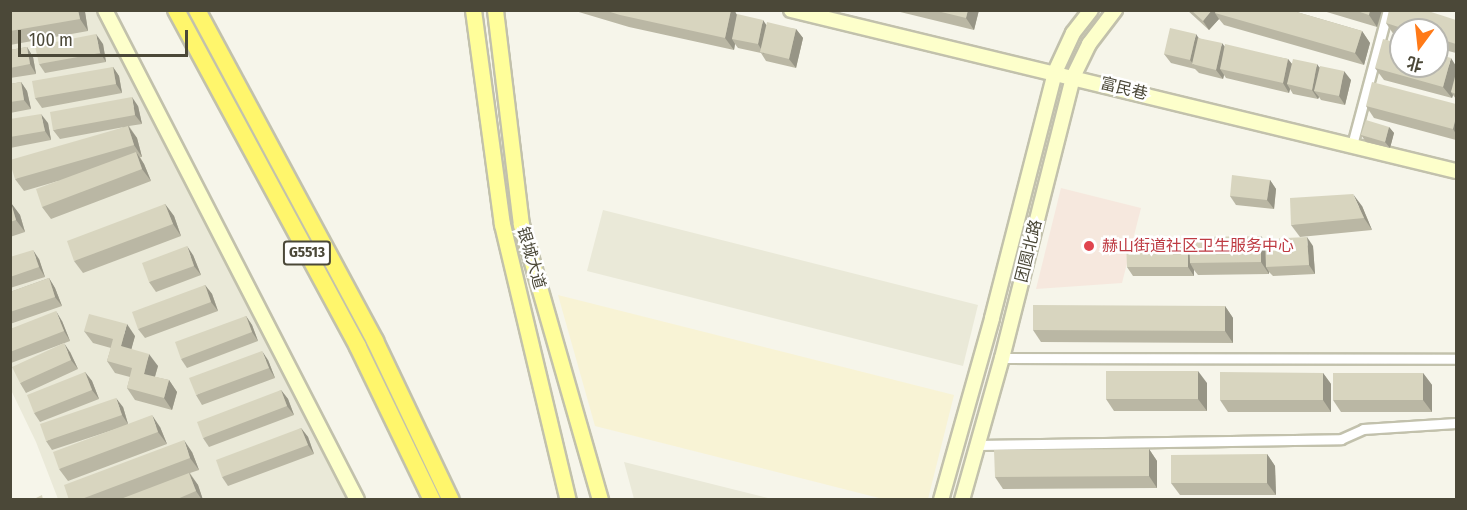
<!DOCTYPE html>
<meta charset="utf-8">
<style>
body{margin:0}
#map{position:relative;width:1467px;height:510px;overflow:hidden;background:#f6f5ea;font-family:"Fira Sans Condensed","Noto Sans SC",sans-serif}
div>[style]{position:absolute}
.residential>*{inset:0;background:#eae9d8}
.commercial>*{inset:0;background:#f8f3d5}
.medical>*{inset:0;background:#f6e8de}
.roads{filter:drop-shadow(2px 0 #c2c1ac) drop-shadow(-2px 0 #c2c1ac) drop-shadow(0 2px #c2c1ac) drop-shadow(0 -2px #c2c1ac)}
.street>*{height:9px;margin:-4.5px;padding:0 4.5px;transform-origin:4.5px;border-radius:4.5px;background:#fff}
.secondary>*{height:14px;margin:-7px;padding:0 7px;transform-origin:7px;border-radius:7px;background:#fdffcb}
.primary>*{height:15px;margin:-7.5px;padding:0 7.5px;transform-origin:7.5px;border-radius:7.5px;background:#fffe9a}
.highway>*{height:16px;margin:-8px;padding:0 8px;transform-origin:8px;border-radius:8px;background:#fff66c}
.wall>*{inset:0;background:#bab7a4}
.shaded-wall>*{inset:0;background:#979586}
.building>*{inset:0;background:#d8d5bf}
.dots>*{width:16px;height:16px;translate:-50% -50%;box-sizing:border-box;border:3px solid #fff;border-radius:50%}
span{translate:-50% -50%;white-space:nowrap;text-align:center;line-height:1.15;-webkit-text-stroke:5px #fff;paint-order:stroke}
.shield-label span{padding:2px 4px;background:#fff;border:2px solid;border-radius:4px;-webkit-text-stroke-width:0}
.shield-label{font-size:15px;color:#4b4838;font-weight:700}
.street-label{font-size:16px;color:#4b4838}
.health-label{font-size:16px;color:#be3a42}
.left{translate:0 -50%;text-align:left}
.frame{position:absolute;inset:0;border:12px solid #4b4838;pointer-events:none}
.north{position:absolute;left:1389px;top:18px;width:60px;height:60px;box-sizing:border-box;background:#fff;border:2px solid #b7b6af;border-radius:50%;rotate:195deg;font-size:16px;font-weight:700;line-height:24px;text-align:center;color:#4b4838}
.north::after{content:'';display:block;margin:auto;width:21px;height:27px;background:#ff7a18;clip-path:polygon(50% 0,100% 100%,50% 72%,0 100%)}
.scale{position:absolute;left:18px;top:30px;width:170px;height:27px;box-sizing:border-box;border:3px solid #4b4838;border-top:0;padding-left:8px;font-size:18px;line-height:21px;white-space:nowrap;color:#4b4838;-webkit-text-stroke:4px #fff;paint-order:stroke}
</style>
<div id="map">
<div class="residential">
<div style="clip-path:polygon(11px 11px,97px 11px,349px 499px,58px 499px,36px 442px,11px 390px)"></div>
<div style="clip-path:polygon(603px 210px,978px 305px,963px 366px,587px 271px)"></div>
<div style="clip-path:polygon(624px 462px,772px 499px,634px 499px)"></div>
</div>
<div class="commercial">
<div style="clip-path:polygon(558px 295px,954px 395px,928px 499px,883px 499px,595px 426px)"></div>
</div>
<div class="medical">
<div style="clip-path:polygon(1061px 188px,1141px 208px,1122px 283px,1036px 289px)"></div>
</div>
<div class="roads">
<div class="street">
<div style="left:1352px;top:145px;width:140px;rotate:-75.1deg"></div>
<div style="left:1002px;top:358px;width:454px;rotate:0.1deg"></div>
<div style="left:978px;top:445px;width:363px;rotate:-0.9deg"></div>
<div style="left:1341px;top:439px;width:24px;rotate:-24deg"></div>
<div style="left:1363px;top:429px;width:93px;rotate:-3.7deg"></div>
</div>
<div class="secondary">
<div style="left:105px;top:10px;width:551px;rotate:62.78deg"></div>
<div style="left:791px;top:10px;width:684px;rotate:13.61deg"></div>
<div style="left:941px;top:500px;width:189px;rotate:-74.3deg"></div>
<div style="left:992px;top:318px;width:254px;rotate:-75.6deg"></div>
<div style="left:1055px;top:72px;width:43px;rotate:-65.2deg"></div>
<div style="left:1073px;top:33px;width:29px;rotate:-52deg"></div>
<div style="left:962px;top:500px;width:148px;rotate:-74.3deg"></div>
<div style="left:1002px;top:358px;width:290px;rotate:-75.8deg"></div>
<div style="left:1073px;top:77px;width:37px;rotate:-64deg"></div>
<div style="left:1089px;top:44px;width:43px;rotate:-52.6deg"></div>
</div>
<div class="primary">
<div style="left:473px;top:10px;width:216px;rotate:82.3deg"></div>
<div style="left:502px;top:224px;width:284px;rotate:76.6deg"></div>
<div style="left:495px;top:10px;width:216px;rotate:83.1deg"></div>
<div style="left:521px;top:224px;width:287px;rotate:74deg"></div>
</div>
<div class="highway">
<div style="left:176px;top:10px;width:383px;rotate:61.6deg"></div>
<div style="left:358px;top:347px;width:170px;rotate:64.2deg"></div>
<div style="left:197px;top:10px;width:376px;rotate:61.7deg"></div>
<div style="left:375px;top:341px;width:176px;rotate:64.5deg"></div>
</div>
</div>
<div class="wall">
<div style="clip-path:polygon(21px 10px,83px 10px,85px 12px,88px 31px,10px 45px,10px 12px)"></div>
<div style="clip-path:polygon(572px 10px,734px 10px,737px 15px,766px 25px,796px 29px,803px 38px,796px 68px,766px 61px,761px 53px,738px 48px,735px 44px,734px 50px,629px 27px)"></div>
<div style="clip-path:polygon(892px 10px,979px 10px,974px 30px)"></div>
<div style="clip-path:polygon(1187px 10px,1290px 10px,1362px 31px,1370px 43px,1364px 65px,1224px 25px,1219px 19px,1209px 30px)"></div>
<div style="clip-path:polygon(1320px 10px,1382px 10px,1377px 27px)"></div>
<div style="clip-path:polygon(1456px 20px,1456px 53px,1437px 48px,1437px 30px,1401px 30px,1401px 37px,1394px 35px,1386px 23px)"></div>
<div style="clip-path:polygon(1198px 38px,1225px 47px,1288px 59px,1292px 64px,1319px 67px,1351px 80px,1345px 105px,1321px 100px,1319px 97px,1318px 99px,1293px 94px,1290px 89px,1289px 93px,1226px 78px,1224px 75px,1223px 79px,1199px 73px,1195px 69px,1171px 63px,1164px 54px)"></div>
<div style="clip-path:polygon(103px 44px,106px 62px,45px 73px,39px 64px)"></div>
<div style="clip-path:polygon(27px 47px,33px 57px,36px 74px,10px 78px,10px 50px)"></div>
<div style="clip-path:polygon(1456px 66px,1456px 99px,1453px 95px,1452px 98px,1384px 80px,1375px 68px)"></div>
<div style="clip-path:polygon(113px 67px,119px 76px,122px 93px,42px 108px,35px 98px)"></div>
<div style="clip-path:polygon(21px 82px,27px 91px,31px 109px,10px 113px,10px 84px)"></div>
<div style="clip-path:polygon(1456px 104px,1456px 140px,1374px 118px,1366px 106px)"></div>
<div style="clip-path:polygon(138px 106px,142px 124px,129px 126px,137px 138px,142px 157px,140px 157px,144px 164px,151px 181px,51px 219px,42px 207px,58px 181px,24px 191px,15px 179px,124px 127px,60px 139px,53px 130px)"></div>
<div style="clip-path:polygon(10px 119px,48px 123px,51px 140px,10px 148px)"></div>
<div style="clip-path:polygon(1389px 127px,1394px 133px,1390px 148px,1366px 142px,1361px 135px)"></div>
<div style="clip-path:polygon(1270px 180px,1276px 189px,1274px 209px,1236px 205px,1230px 196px)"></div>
<div style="clip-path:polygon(11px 203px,20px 215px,25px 232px,10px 237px)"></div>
<div style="clip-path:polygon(165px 204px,174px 216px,181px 236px,83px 273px,74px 261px)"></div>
<div style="clip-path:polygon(1362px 206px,1372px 230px,1300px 237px,1291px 225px)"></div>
<div style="clip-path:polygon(1261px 236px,1265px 242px,1313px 246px,1315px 274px,1273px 276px,1269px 272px,1269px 274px,1198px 275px,1194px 270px,1194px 276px,1133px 276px,1127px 267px,1189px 242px)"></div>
<div style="clip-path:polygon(193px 255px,201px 275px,156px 292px,149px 282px)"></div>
<div style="clip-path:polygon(10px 257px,39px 259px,45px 277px,10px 288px)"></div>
<div style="clip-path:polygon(49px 278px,55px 288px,62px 306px,10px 324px,10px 292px)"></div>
<div style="clip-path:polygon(205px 285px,212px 294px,218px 311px,145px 338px,138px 329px)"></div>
<div style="clip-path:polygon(1225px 306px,1233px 318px,1233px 343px,1041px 342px,1033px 330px)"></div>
<div style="clip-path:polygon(246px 316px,252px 325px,258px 341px,187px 368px,181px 359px)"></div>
<div style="clip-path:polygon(62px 321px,70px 341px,11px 363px,10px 329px)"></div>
<div style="clip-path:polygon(84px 331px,135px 336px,131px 349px,158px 366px,155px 377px,169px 380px,177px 392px,172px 410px,135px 400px,127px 388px,130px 377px,115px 373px,107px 361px,111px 348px,93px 343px)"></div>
<div style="clip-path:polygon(70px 352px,78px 369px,26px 393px,20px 383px)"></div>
<div style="clip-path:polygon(268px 360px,275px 378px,202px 405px,196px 395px)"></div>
<div style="clip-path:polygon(85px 372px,92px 381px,99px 399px,40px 422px,34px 413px)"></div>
<div style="clip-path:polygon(1323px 373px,1331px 384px,1331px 412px,1228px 412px,1220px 400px)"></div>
<div style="clip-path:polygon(1423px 373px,1432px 385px,1432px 412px,1341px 412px,1333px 400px)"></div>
<div style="clip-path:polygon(1207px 383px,1207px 411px,1114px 411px,1106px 399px)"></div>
<div style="clip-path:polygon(281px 390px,288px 399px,294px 415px,209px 447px,203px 438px)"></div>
<div style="clip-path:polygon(123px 407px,128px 424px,160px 427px,167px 444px,68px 481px,59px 469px,119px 428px,52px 450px,46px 441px)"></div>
<div style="clip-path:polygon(301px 428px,308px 437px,314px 454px,228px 486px,222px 477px)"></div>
<div style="clip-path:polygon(1149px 449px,1157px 461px,1157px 488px,1003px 489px,995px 477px)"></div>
<div style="clip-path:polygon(192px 452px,199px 470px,190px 473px,198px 485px,203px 500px,69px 500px)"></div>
<div style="clip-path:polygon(1267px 454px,1275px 466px,1276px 495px,1180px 495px,1171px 483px)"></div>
</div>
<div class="shaded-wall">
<div style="clip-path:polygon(78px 10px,83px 10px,85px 12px,88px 31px,80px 19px)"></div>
<div style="clip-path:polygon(731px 10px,734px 10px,740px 20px,732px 39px,735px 44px,734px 50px,725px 38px)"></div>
<div style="clip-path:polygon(968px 10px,979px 10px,974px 30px,966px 18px)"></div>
<div style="clip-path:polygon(1212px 10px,1226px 10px,1215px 13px,1219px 19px,1209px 30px,1203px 21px)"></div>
<div style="clip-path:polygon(1370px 10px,1382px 10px,1377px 27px,1369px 15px)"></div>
<div style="clip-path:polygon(763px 20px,769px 29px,764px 54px,758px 44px)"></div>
<div style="clip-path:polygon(796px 29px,803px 38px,796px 68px,789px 59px)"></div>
<div style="clip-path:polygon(1362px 31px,1370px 43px,1364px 65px,1355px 53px)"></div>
<div style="clip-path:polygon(96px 34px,103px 44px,106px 62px,100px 53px)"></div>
<div style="clip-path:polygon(1196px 34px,1202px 43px,1194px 65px,1190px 60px)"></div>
<div style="clip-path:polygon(1222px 43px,1229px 52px,1220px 69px,1224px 75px,1223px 79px,1216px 70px)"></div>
<div style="clip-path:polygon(27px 47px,33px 57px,36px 74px,30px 64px)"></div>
<div style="clip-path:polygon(1451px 58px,1456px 66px,1456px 81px,1451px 92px,1453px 95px,1452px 98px,1443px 87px)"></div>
<div style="clip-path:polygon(1288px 59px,1295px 68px,1287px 84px,1290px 89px,1289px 93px,1283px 83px)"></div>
<div style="clip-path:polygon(1317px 64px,1324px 74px,1314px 91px,1319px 97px,1318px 99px,1312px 90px)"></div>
<div style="clip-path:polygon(113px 67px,119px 76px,122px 93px,116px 84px)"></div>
<div style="clip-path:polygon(1344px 71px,1351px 80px,1345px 105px,1339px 96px)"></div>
<div style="clip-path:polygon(21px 82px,27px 91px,31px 109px,24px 100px)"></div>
<div style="clip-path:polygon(132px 97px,138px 106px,142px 124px,135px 115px)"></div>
<div style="clip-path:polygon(41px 114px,48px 123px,51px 140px,45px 131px)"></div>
<div style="clip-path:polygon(1456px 117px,1456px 134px,1453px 129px)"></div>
<div style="clip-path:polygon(128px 126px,137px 138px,142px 157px,134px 145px)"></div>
<div style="clip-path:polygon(1389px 127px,1394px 133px,1390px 148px,1385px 142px)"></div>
<div style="clip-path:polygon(136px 152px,144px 164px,151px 181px,142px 169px)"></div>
<div style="clip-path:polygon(1270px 180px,1276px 189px,1274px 209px,1267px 200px)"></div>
<div style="clip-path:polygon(1353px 194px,1362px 206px,1372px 230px,1364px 218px)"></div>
<div style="clip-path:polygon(11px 203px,20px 215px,25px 232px,16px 220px)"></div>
<div style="clip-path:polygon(165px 204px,174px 216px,181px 236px,173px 224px)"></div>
<div style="clip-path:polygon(1261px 236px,1269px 248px,1266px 267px,1269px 272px,1269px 274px,1261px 262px)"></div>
<div style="clip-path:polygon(1307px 237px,1313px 246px,1315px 274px,1309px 265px)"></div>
<div style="clip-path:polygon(1188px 240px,1194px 249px,1190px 263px,1194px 270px,1194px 276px,1188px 267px)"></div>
<div style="clip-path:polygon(187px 246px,193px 255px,201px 275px,194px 266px)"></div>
<div style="clip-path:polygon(33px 250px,39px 259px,45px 277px,39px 267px)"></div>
<div style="clip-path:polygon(49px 278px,55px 288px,62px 306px,55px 297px)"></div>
<div style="clip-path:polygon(205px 285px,212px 294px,218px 311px,211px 302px)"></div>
<div style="clip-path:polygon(1225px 306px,1233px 318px,1233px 343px,1225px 331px)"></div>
<div style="clip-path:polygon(56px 311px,62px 321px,70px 341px,64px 331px)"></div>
<div style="clip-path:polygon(246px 316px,252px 325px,258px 341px,252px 332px)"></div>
<div style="clip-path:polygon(127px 324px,135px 336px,129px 358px,121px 346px)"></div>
<div style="clip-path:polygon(64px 343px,70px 352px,78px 369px,71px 360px)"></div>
<div style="clip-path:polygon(262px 351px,268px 360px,275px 378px,269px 368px)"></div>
<div style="clip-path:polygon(149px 354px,158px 366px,152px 386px,144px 374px)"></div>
<div style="clip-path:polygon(1198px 371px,1207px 383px,1207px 411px,1198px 399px)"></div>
<div style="clip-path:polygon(85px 372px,92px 381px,99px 399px,92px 390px)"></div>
<div style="clip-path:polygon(1323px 373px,1331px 384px,1331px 412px,1323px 400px)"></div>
<div style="clip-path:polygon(1423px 373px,1432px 385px,1432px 412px,1423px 400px)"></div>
<div style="clip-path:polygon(169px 380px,177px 392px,172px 410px,164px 398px)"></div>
<div style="clip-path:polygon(281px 390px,288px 399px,294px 415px,287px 406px)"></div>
<div style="clip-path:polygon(116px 398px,123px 407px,128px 424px,122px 415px)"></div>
<div style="clip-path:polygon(152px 415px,160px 427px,167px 444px,158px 432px)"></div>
<div style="clip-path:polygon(301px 428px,308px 437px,314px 454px,308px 445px)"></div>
<div style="clip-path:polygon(184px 440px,192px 452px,199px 470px,190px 458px)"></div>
<div style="clip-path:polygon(1149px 449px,1157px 461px,1157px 488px,1149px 476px)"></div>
<div style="clip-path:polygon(1267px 454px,1275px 466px,1276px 495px,1267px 483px)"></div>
<div style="clip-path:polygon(189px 473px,198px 485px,203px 500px,202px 500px,196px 491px)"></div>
</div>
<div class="building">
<div style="clip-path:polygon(21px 10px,78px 10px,80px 19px,10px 31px,10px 12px)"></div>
<div style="clip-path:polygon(604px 10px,731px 10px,725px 38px,620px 15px)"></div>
<div style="clip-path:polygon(933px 10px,968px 10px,966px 18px)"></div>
<div style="clip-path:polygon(1191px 10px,1212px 10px,1203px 21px)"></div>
<div style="clip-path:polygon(1216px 10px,1290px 10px,1362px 31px,1355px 53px,1215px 13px)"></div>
<div style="clip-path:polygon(1354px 10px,1370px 10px,1369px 15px)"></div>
<div style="clip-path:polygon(1389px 10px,1425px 10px,1456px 20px,1456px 44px,1437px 38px,1437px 30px,1408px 30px,1386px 23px)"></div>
<div style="clip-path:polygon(737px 14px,763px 20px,758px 44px,732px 39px)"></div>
<div style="clip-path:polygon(767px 22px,796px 29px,789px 59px,760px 52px)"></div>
<div style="clip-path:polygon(1170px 28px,1196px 34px,1190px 60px,1164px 54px)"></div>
<div style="clip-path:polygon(96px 34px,100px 53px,39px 64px,35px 46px)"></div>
<div style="clip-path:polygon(1198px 38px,1222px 43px,1216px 70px,1192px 64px)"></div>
<div style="clip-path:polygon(1383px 39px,1401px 44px,1401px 66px,1437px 66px,1437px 54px,1451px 58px,1443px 87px,1375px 68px)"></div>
<div style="clip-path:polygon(1225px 44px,1288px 59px,1283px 83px,1220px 69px)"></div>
<div style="clip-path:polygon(27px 47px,30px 64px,10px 68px,10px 50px)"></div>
<div style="clip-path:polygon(1293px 59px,1317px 64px,1312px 90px,1287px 84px)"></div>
<div style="clip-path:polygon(1320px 66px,1344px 71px,1339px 96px,1314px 91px)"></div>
<div style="clip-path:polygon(113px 67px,116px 84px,35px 98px,32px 81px)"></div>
<div style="clip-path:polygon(1456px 73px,1456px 94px,1451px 92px)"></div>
<div style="clip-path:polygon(21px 82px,24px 100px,10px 102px,10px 84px)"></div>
<div style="clip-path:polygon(1372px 82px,1456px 104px,1456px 117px,1453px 129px,1366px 106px)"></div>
<div style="clip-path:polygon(132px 97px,135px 115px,53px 130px,50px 112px)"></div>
<div style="clip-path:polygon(41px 114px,45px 131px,10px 137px,10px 119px)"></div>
<div style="clip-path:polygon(1366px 120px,1389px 127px,1385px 142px,1361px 135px)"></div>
<div style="clip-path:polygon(128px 126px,134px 145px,15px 179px,10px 163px,10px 160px)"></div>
<div style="clip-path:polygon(136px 152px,142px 169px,42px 207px,36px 189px)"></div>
<div style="clip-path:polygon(1232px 175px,1270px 180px,1267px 200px,1230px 196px)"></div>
<div style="clip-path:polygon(1353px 194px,1364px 218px,1291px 225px,1290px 198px)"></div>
<div style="clip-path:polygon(11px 203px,16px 220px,10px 222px,10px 204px)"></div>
<div style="clip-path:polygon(165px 204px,173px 224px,74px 261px,67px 241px)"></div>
<div style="clip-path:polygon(1261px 236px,1261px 262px,1190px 263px,1189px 237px)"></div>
<div style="clip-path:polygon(1307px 237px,1309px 265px,1266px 267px,1265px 239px)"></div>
<div style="clip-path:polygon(1188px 240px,1188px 267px,1127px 267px,1126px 241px)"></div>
<div style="clip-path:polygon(187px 246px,194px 266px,149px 282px,142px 263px)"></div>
<div style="clip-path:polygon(33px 250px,39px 267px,10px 277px,10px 257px)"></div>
<div style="clip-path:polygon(49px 278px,55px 297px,10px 312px,10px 292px)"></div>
<div style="clip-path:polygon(205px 285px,211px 302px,138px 329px,132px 312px)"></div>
<div style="clip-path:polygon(1033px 305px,1225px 306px,1225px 331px,1033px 330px)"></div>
<div style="clip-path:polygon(56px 311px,64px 331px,10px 352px,10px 329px)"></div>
<div style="clip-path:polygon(89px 314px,127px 324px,121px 346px,149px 354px,144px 374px,169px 380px,164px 398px,127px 388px,132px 368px,107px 361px,113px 339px,84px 331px)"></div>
<div style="clip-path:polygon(246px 316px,252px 332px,181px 359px,175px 342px)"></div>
<div style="clip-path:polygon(64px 343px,71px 360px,20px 383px,12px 367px)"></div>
<div style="clip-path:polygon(262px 351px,269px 368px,196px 395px,189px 378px)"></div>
<div style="clip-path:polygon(1106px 371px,1198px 371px,1198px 399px,1106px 399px)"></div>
<div style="clip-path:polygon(85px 372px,92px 390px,34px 413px,27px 395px)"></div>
<div style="clip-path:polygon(1220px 372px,1323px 373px,1323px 400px,1220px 400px)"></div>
<div style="clip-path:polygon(1333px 373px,1423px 373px,1423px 400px,1333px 400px)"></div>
<div style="clip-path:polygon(281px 390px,287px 406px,203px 438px,197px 422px)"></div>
<div style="clip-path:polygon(116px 398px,122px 415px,46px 441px,40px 424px)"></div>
<div style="clip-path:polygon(152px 415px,158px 432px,59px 469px,53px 452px)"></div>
<div style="clip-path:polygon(301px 428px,308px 445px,222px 477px,216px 460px)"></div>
<div style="clip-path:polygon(184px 440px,190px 458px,79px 500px,69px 500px,64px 485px)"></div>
<div style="clip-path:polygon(1149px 449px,1149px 476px,995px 477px,994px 450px)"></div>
<div style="clip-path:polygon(1267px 454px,1267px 483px,1171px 483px,1171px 455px)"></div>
<div style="clip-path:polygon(189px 473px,196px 491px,175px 500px,118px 500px)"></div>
<div style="clip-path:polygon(42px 495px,43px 500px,32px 500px)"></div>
</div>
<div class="dots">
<div style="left:1089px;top:246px;background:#e0444e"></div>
</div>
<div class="shield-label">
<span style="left:307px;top:253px">G5513</span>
</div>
<div class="street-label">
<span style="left:1124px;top:89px;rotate:14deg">富民巷</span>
<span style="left:1029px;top:251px;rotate:-76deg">团圆北路</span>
<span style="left:531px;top:258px;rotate:74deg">银城大道</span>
</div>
<div class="health-label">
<span class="left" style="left:1102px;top:246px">赫山街道社区卫生服务中心</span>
</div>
<div class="frame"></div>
<div class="north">北</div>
<div class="scale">100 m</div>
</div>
